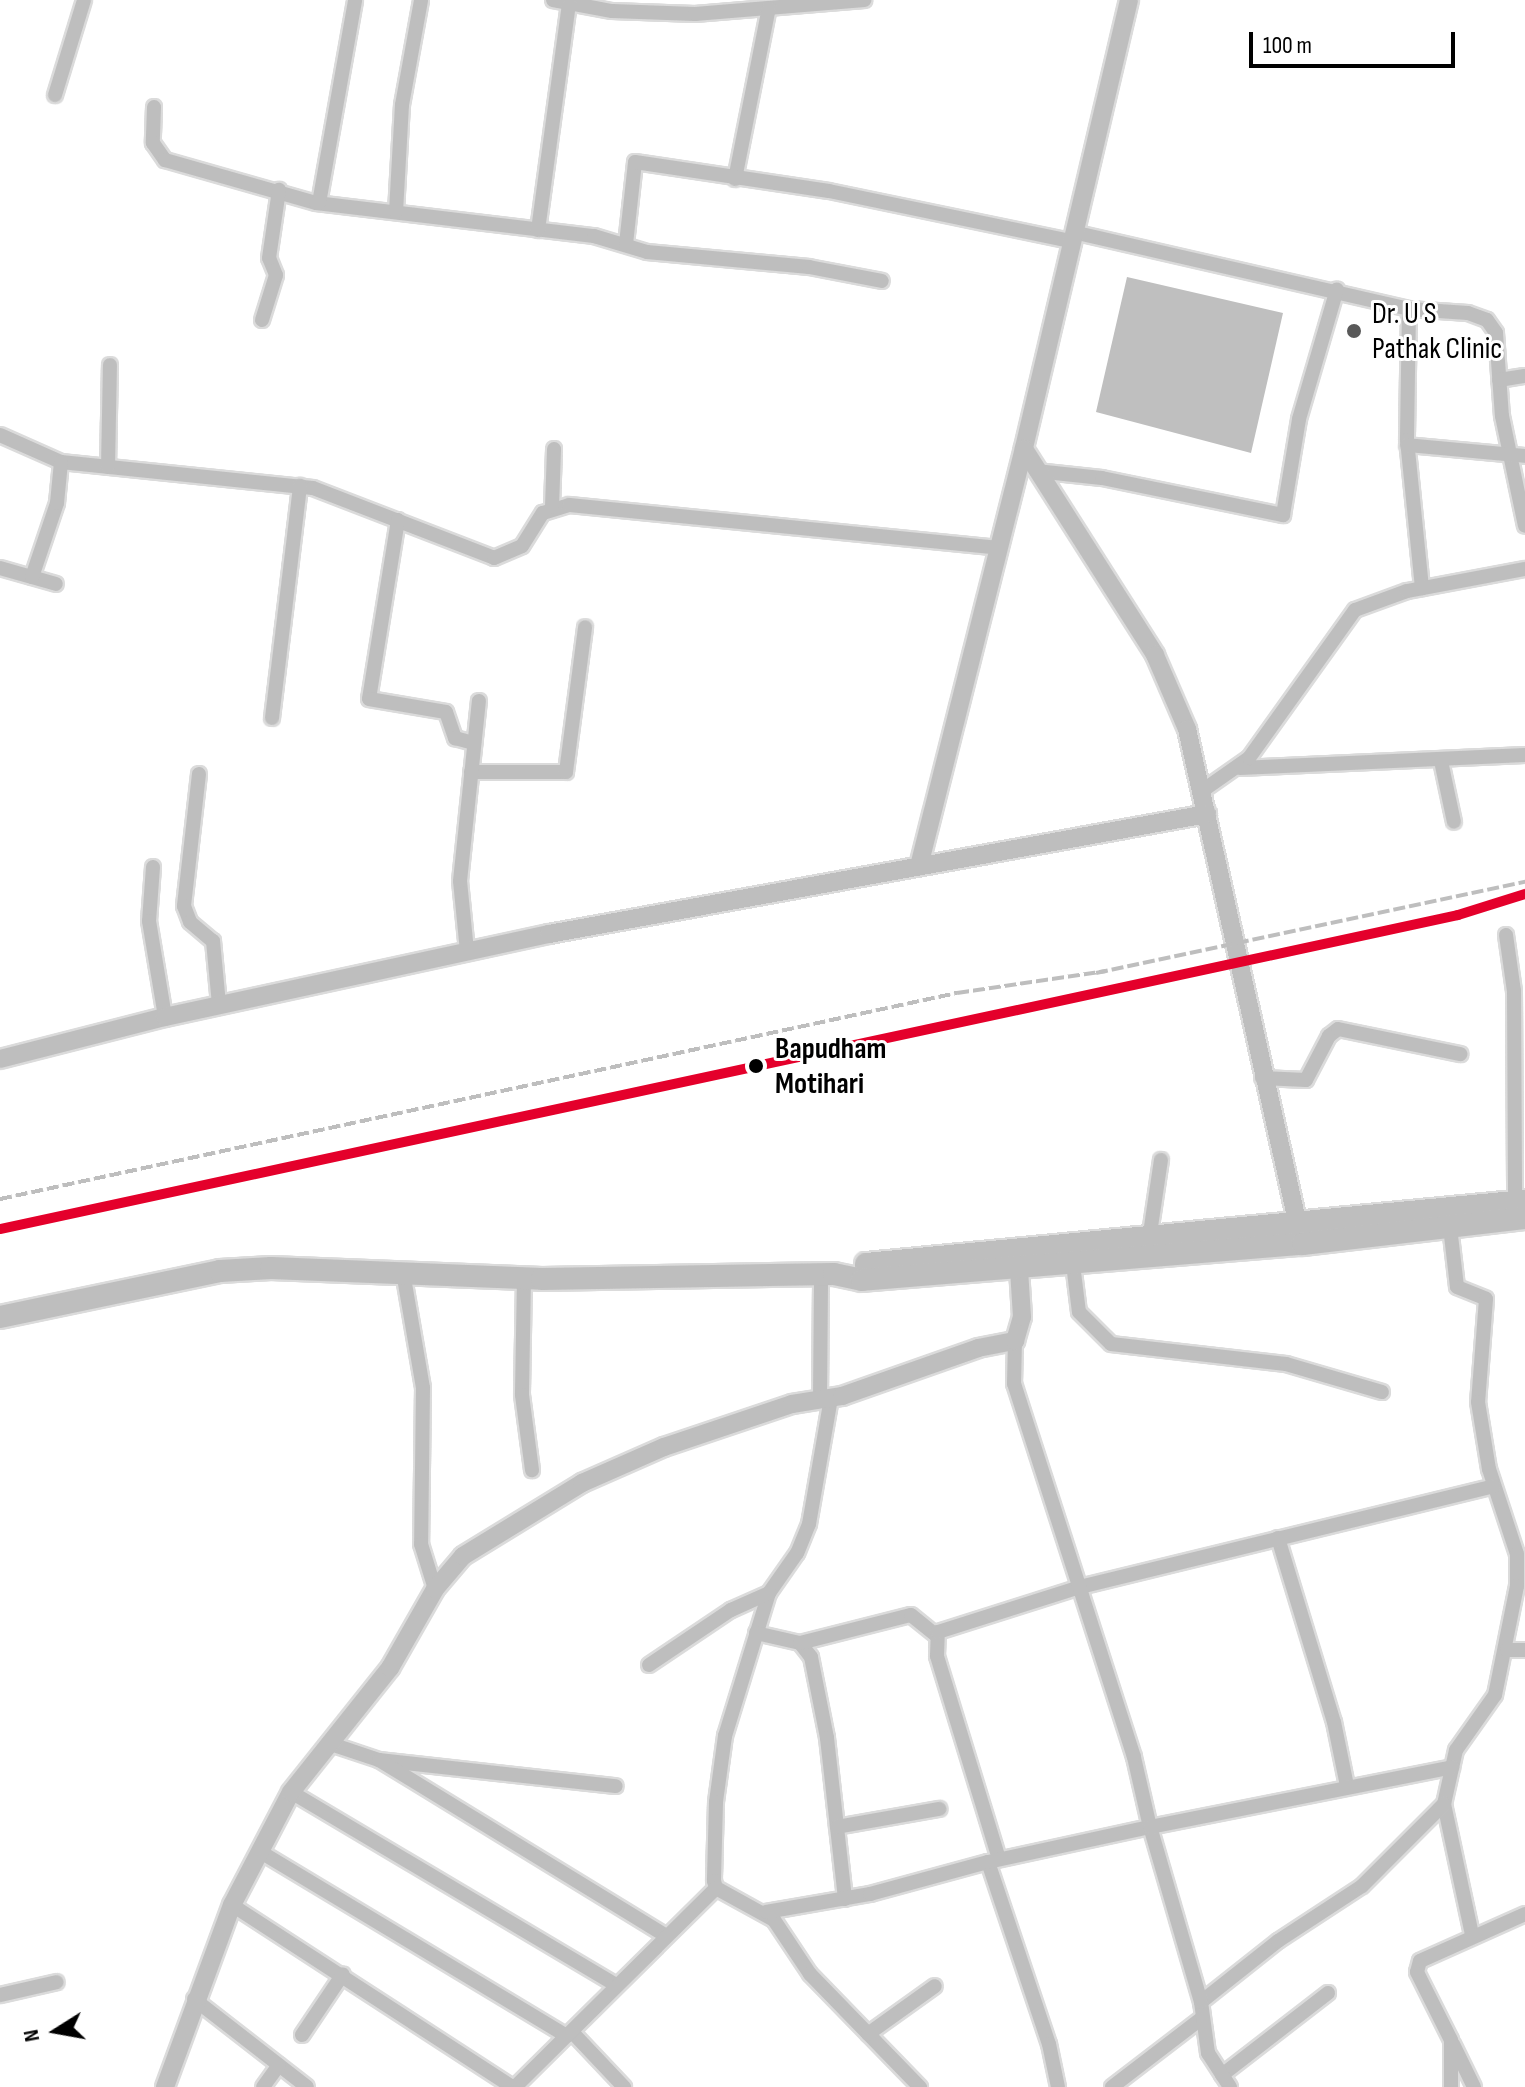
<!DOCTYPE html>
<style>
body{margin:0}
#map{position:relative;width:1525px;height:2087px;overflow:hidden;background:#fff;font-family:"Sofia Sans Condensed",sans-serif}
div>[style]{position:absolute}
.water>*{inset:0;background:#bfbfbf}
.roads{filter:drop-shadow(2px 0 #dbdbdb) drop-shadow(-2px 0 #dbdbdb) drop-shadow(0 2px #dbdbdb) drop-shadow(0 -2px #dbdbdb)}
.minor>*{height:14px;margin:-7px;padding:0 7px;transform-origin:7px;border-radius:7px;background:#bebebe}
.tertiary>*{height:18px;margin:-9px;padding:0 9px;transform-origin:9px;border-radius:9px;background:#bebebe}
.primary>*{height:22px;margin:-11px;padding:0 11px;transform-origin:11px;border-radius:11px;background:#bebebe}
.rail>*{height:4px;margin-top:-2px;transform-origin:0;background:repeating-linear-gradient(90deg,#bebebe 0 12px,transparent 0 16px)}
.rail-1>*{height:10px;margin:-5px;padding:0 5px;transform-origin:5px;border-radius:5px;background:#e4002b}
.dots>*{width:22px;height:22px;translate:-50% -50%;box-sizing:border-box;border:4px solid #fff;border-radius:50%}
span{translate:-50% -50%;white-space:nowrap;text-align:center;line-height:1.15;-webkit-text-stroke:6px #fff;paint-order:stroke}
.poi-label{font-size:30px;color:#000}
.left{translate:0 -50%;text-align:left}
.stop-label{font-size:30px;color:#000;font-weight:700}
.north{position:absolute;left:16px;top:1991px;width:80px;height:80px;-webkit-text-stroke:6px #fff;paint-order:stroke;rotate:259deg;font-size:22px;font-weight:700;line-height:32px;text-align:center;color:#000}
.north::after{content:'';display:block;margin:auto;width:28px;height:36px;background:#000;clip-path:polygon(50% 0,100% 100%,50% 72%,0 100%)}
.scale{position:absolute;left:1249px;top:32px;width:206px;height:36px;box-sizing:border-box;border:4px solid #000;border-top:0;padding-left:10px;font-size:24px;line-height:28px;white-space:nowrap;color:#000;-webkit-text-stroke:6px #fff;paint-order:stroke}
</style>
<div id="map">
<div class="water">
<div style="clip-path:polygon(1127px 277px,1283px 313px,1251px 453px,1096px 412px)"></div>
</div>
<div class="roads">
<div class="minor">
<div style="left:553px;top:0;width:60px;rotate:10.6deg"></div>
<div style="left:612px;top:11px;width:83px;rotate:2.1deg"></div>
<div style="left:695px;top:14px;width:170px;rotate:-4.7deg"></div>
<div style="left:55px;top:95px;width:99px;rotate:-73deg"></div>
<div style="left:154px;top:107px;width:36px;rotate:92deg"></div>
<div style="left:153px;top:143px;width:21px;rotate:55deg"></div>
<div style="left:165px;top:160px;width:157px;rotate:15.9deg"></div>
<div style="left:316px;top:203px;width:280px;rotate:6.8deg"></div>
<div style="left:594px;top:236px;width:55px;rotate:16.8deg"></div>
<div style="left:647px;top:252px;width:163px;rotate:5.3deg"></div>
<div style="left:809px;top:267px;width:74px;rotate:10.9deg"></div>
<div style="left:735px;top:179px;width:174px;rotate:-78.8deg"></div>
<div style="left:319px;top:203px;width:206px;rotate:-79.9deg"></div>
<div style="left:396px;top:212px;width:107px;rotate:-86.8deg"></div>
<div style="left:402px;top:105px;width:107px;rotate:-79.7deg"></div>
<div style="left:538px;top:230px;width:227px;rotate:-82.2deg"></div>
<div style="left:1073px;top:232px;width:345px;rotate:12.9deg"></div>
<div style="left:1409px;top:309px;width:59px;rotate:3.9deg"></div>
<div style="left:1468px;top:313px;width:20px;rotate:20deg"></div>
<div style="left:1487px;top:320px;width:16px;rotate:55deg"></div>
<div style="left:1496px;top:333px;width:83px;rotate:85.9deg"></div>
<div style="left:1502px;top:416px;width:112px;rotate:78.2deg"></div>
<div style="left:626px;top:244px;width:82px;rotate:-83.7deg"></div>
<div style="left:635px;top:162px;width:196px;rotate:8.5deg"></div>
<div style="left:829px;top:191px;width:247px;rotate:11.7deg"></div>
<div style="left:1409px;top:309px;width:131px;rotate:90.9deg"></div>
<div style="left:1407px;top:440px;width:149px;rotate:84.2deg"></div>
<div style="left:262px;top:320px;width:47px;rotate:-72.7deg"></div>
<div style="left:276px;top:275px;width:18px;rotate:-112deg"></div>
<div style="left:269px;top:258px;width:69px;rotate:-81.6deg"></div>
<div style="left:1499px;top:380px;width:26px;rotate:-9deg"></div>
<div style="left:0;top:435px;width:67px;rotate:23.9deg"></div>
<div style="left:61px;top:462px;width:253px;rotate:5.9deg"></div>
<div style="left:313px;top:488px;width:194px;rotate:21.1deg"></div>
<div style="left:494px;top:558px;width:30px;rotate:-23deg"></div>
<div style="left:522px;top:546px;width:39px;rotate:-58deg"></div>
<div style="left:543px;top:513px;width:27px;rotate:-17deg"></div>
<div style="left:569px;top:505px;width:430px;rotate:5.7deg"></div>
<div style="left:1407px;top:445px;width:119px;rotate:5.3deg"></div>
<div style="left:108px;top:467px;width:102px;rotate:-88.9deg"></div>
<div style="left:1036px;top:471px;width:66px;rotate:6.1deg"></div>
<div style="left:1102px;top:478px;width:185px;rotate:11.6deg"></div>
<div style="left:1283px;top:515px;width:97px;rotate:-80.5deg"></div>
<div style="left:1299px;top:419px;width:135px;rotate:-73.7deg"></div>
<div style="left:552px;top:507px;width:58px;rotate:-88deg"></div>
<div style="left:398px;top:520px;width:181px;rotate:99.2deg"></div>
<div style="left:369px;top:699px;width:78px;rotate:9.6deg"></div>
<div style="left:446px;top:712px;width:28px;rotate:71deg"></div>
<div style="left:455px;top:738px;width:20px;rotate:15deg"></div>
<div style="left:0;top:568px;width:58px;rotate:15.9deg"></div>
<div style="left:32px;top:577px;width:78px;rotate:-71.3deg"></div>
<div style="left:57px;top:503px;width:41px;rotate:-84.4deg"></div>
<div style="left:272px;top:718px;width:234px;rotate:-83.1deg"></div>
<div style="left:1441px;top:761px;width:62px;rotate:78deg"></div>
<div style="left:1240px;top:768px;width:285px;rotate:-2.6deg"></div>
<div style="left:471px;top:772px;width:95px"></div>
<div style="left:566px;top:772px;width:146px;rotate:-82.5deg"></div>
<div style="left:199px;top:774px;width:133px;rotate:96.5deg"></div>
<div style="left:184px;top:906px;width:17px;rotate:69deg"></div>
<div style="left:190px;top:922px;width:30px;rotate:40deg"></div>
<div style="left:213px;top:941px;width:64px;rotate:84.6deg"></div>
<div style="left:1202px;top:791px;width:57px;rotate:-35.1deg"></div>
<div style="left:1249px;top:758px;width:182px;rotate:-54.4deg"></div>
<div style="left:1355px;top:610px;width:55px;rotate:-20.1deg"></div>
<div style="left:1407px;top:591px;width:120px;rotate:-10.6deg"></div>
<div style="left:153px;top:867px;width:54px;rotate:94.2deg"></div>
<div style="left:149px;top:921px;width:97px;rotate:80.5deg"></div>
<div style="left:1506px;top:935px;width:57px;rotate:81.9deg"></div>
<div style="left:1514px;top:991px;width:211px;rotate:89.7deg"></div>
<div style="left:467px;top:951px;width:70px;rotate:-95.7deg"></div>
<div style="left:460px;top:881px;width:181px;rotate:-84deg"></div>
<div style="left:1262px;top:1078px;width:44px;rotate:2.6deg"></div>
<div style="left:1306px;top:1080px;width:50px;rotate:-62.4deg"></div>
<div style="left:1329px;top:1036px;width:11px;rotate:-38deg"></div>
<div style="left:1338px;top:1029px;width:125px;rotate:11.6deg"></div>
<div style="left:1450px;top:1227px;width:60px;rotate:83.3deg"></div>
<div style="left:1457px;top:1287px;width:31px;rotate:22deg"></div>
<div style="left:1486px;top:1299px;width:103px;rotate:94.4deg"></div>
<div style="left:1478px;top:1402px;width:68px;rotate:80.7deg"></div>
<div style="left:1489px;top:1469px;width:89px;rotate:71.8deg"></div>
<div style="left:1517px;top:1554px;width:32px;rotate:90deg"></div>
<div style="left:1517px;top:1586px;width:111px;rotate:101.4deg"></div>
<div style="left:1495px;top:1695px;width:67px;rotate:125.3deg"></div>
<div style="left:1456px;top:1750px;width:55px;rotate:102.5deg"></div>
<div style="left:1444px;top:1804px;width:134px;rotate:77.9deg"></div>
<div style="left:1149px;top:1240px;width:81px;rotate:-81.5deg"></div>
<div style="left:1073px;top:1264px;width:48px;rotate:82.9deg"></div>
<div style="left:1079px;top:1312px;width:45px;rotate:45deg"></div>
<div style="left:1111px;top:1344px;width:176px;rotate:6.5deg"></div>
<div style="left:1286px;top:1364px;width:100px;rotate:16.3deg"></div>
<div style="left:403px;top:1272px;width:118px;rotate:80.2deg"></div>
<div style="left:423px;top:1388px;width:156px;rotate:90.7deg"></div>
<div style="left:421px;top:1544px;width:47px;rotate:72.7deg"></div>
<div style="left:524px;top:1278px;width:117px;rotate:91deg"></div>
<div style="left:522px;top:1395px;width:76px;rotate:82.4deg"></div>
<div style="left:831px;top:1398px;width:128px;rotate:99.9deg"></div>
<div style="left:809px;top:1524px;width:31px;rotate:112deg"></div>
<div style="left:797px;top:1553px;width:49px;rotate:125deg"></div>
<div style="left:769px;top:1593px;width:150px;rotate:107.1deg"></div>
<div style="left:725px;top:1736px;width:67px;rotate:97.8deg"></div>
<div style="left:716px;top:1802px;width:79px;rotate:91.5deg"></div>
<div style="left:714px;top:1881px;width:7px;rotate:74deg"></div>
<div style="left:716px;top:1888px;width:66px;rotate:28.9deg"></div>
<div style="left:774px;top:1920px;width:65px;rotate:56.3deg"></div>
<div style="left:810px;top:1974px;width:158px;rotate:45.8deg"></div>
<div style="left:820px;top:1399px;width:124px;rotate:-89.5deg"></div>
<div style="left:1278px;top:1538px;width:192px;rotate:73.1deg"></div>
<div style="left:1334px;top:1722px;width:65px;rotate:78.5deg"></div>
<div style="left:756px;top:1633px;width:45px;rotate:12.8deg"></div>
<div style="left:800px;top:1643px;width:18px;rotate:52deg"></div>
<div style="left:811px;top:1657px;width:83px;rotate:78.8deg"></div>
<div style="left:827px;top:1738px;width:162px;rotate:83.6deg"></div>
<div style="left:800px;top:1643px;width:114px;rotate:-14.2deg"></div>
<div style="left:911px;top:1615px;width:32px;rotate:39deg"></div>
<div style="left:1507px;top:1650px;width:18px"></div>
<div style="left:649px;top:1665px;width:99px;rotate:-33.9deg"></div>
<div style="left:731px;top:1610px;width:42px;rotate:-24.1deg"></div>
<div style="left:328px;top:1743px;width:54px;rotate:18.4deg"></div>
<div style="left:379px;top:1760px;width:238px;rotate:6.3deg"></div>
<div style="left:379px;top:1760px;width:335px;rotate:31.5deg"></div>
<div style="left:291px;top:1792px;width:378px;rotate:30.7deg"></div>
<div style="left:837px;top:1827px;width:104px;rotate:-10deg"></div>
<div style="left:259px;top:1851px;width:359px;rotate:31deg"></div>
<div style="left:999px;top:1859px;width:212px;rotate:-107deg"></div>
<div style="left:937px;top:1656px;width:24px;rotate:-88deg"></div>
<div style="left:938px;top:1632px;width:149px;rotate:-17.6deg"></div>
<div style="left:1080px;top:1587px;width:426px;rotate:-13.7deg"></div>
<div style="left:988px;top:1862px;width:192px;rotate:71.5deg"></div>
<div style="left:1049px;top:2044px;width:44px;rotate:78.2deg"></div>
<div style="left:232px;top:1905px;width:334px;rotate:33deg"></div>
<div style="left:766px;top:1912px;width:106px;rotate:-9.8deg"></div>
<div style="left:870px;top:1894px;width:122px;rotate:-15.2deg"></div>
<div style="left:988px;top:1862px;width:166px;rotate:-12.2deg"></div>
<div style="left:1150px;top:1827px;width:72px;rotate:-102.9deg"></div>
<div style="left:1134px;top:1757px;width:392px;rotate:-107.8deg"></div>
<div style="left:1014px;top:1384px;width:43px;rotate:-88.7deg"></div>
<div style="left:0;top:1995px;width:58px;rotate:-12.8deg"></div>
<div style="left:194px;top:1999px;width:143px;rotate:37.9deg"></div>
<div style="left:1201px;top:2002px;width:98px;rotate:-38.4deg"></div>
<div style="left:1278px;top:1941px;width:100px;rotate:-33.2deg"></div>
<div style="left:1362px;top:1886px;width:116px;rotate:-45deg"></div>
<div style="left:572px;top:2032px;width:76px;rotate:46.6deg"></div>
<div style="left:868px;top:2034px;width:82px;rotate:-35.6deg"></div>
<div style="left:302px;top:2035px;width:73px;rotate:-56.1deg"></div>
<div style="left:1453px;top:2044px;width:48px;rotate:64deg"></div>
<div style="left:1222px;top:2075px;width:134px;rotate:-37.7deg"></div>
<div style="left:263px;top:2087px;width:27px;rotate:-54deg"></div>
<div style="left:515px;top:2087px;width:283px;rotate:-44.7deg"></div>
<div style="left:1112px;top:2087px;width:113px;rotate:-37.5deg"></div>
<div style="left:1230px;top:2087px;width:40px;rotate:-122.9deg"></div>
<div style="left:1208px;top:2053px;width:51px;rotate:-97.8deg"></div>
<div style="left:1201px;top:2002px;width:182px;rotate:-106.2deg"></div>
<div style="left:1150px;top:1827px;width:308px;rotate:-11.2deg"></div>
<div style="left:1451px;top:2087px;width:47px;rotate:-90deg"></div>
<div style="left:1451px;top:2040px;width:76px;rotate:-116.6deg"></div>
<div style="left:1417px;top:1972px;width:11px;rotate:-75deg"></div>
<div style="left:1420px;top:1961px;width:115px;rotate:-24.1deg"></div>
</div>
<div class="tertiary">
<div style="left:1129px;top:0;width:461px;rotate:103.2deg"></div>
<div style="left:1024px;top:449px;width:244px;rotate:57.5deg"></div>
<div style="left:1155px;top:655px;width:81px;rotate:66.6deg"></div>
<div style="left:1187px;top:729px;width:517px;rotate:77.39deg"></div>
<div style="left:919px;top:866px;width:430px;rotate:-75.9deg"></div>
<div style="left:0;top:1059px;width:170px;rotate:-14.3deg"></div>
<div style="left:165px;top:1017px;width:393px;rotate:-12.2deg"></div>
<div style="left:549px;top:934px;width:669px;rotate:-10.34deg"></div>
<div style="left:165px;top:2087px;width:194px;rotate:-69.8deg"></div>
<div style="left:232px;top:1905px;width:127px;rotate:-62.4deg"></div>
<div style="left:291px;top:1792px;width:159px;rotate:-51.4deg"></div>
<div style="left:390px;top:1668px;width:91px;rotate:-60.3deg"></div>
<div style="left:435px;top:1589px;width:43px;rotate:-49.7deg"></div>
<div style="left:463px;top:1556px;width:140px;rotate:-31.5deg"></div>
<div style="left:582px;top:1483px;width:90px;rotate:-23.7deg"></div>
<div style="left:664px;top:1447px;width:135px;rotate:-18.6deg"></div>
<div style="left:792px;top:1404px;width:51px;rotate:-9.1deg"></div>
<div style="left:842px;top:1396px;width:144px;rotate:-19.4deg"></div>
<div style="left:978px;top:1348px;width:38px;rotate:-11deg"></div>
<div style="left:1015px;top:1341px;width:25px;rotate:-74deg"></div>
<div style="left:1022px;top:1317px;width:48px;rotate:-93.6deg"></div>
</div>
<div class="primary">
<div style="left:866px;top:1264px;width:662px;rotate:-5.46deg"></div>
<div style="left:0;top:1317px;width:225px;rotate:-11.8deg"></div>
<div style="left:220px;top:1271px;width:51px;rotate:-3.4deg"></div>
<div style="left:271px;top:1268px;width:271px;rotate:2.3deg"></div>
<div style="left:542px;top:1279px;width:292px;rotate:-1deg"></div>
<div style="left:834px;top:1274px;width:29px;rotate:12deg"></div>
<div style="left:862px;top:1280px;width:442px;rotate:-4.7deg"></div>
<div style="left:1303px;top:1244px;width:224px;rotate:-6.7deg"></div>
</div>
</div>
<div class="rail">
<div style="left:1096px;top:973px;width:439px;rotate:-12deg"></div>
<div style="left:0;top:1199px;width:979px;rotate:-12.15deg"></div>
<div style="left:957px;top:993px;width:151px;rotate:-8.4deg"></div>
<div style="left:0;top:1229px;width:1491px;rotate:-12.15deg"></div>
<div style="left:1458px;top:915px;width:70px;rotate:-17.4deg"></div>
</div>
<div class="rail-1">
<div style="left:0;top:1229px;width:1491px;rotate:-12.15deg"></div>
<div style="left:1458px;top:915px;width:70px;rotate:-17.4deg"></div>
</div>
<div class="dots">
<div style="left:1354px;top:331px;background:#595959"></div>
<div style="left:756px;top:1066px;background:#000"></div>
</div>
<div class="poi-label">
<span class="left" style="left:1372px;top:331px">Dr. U S<br>Pathak Clinic</span>
</div>
<div class="stop-label">
<span class="left" style="left:775px;top:1066px">Bapudham<br>Motihari</span>
</div>
<div class="north">N</div>
<div class="scale">100 m</div>
</div>
